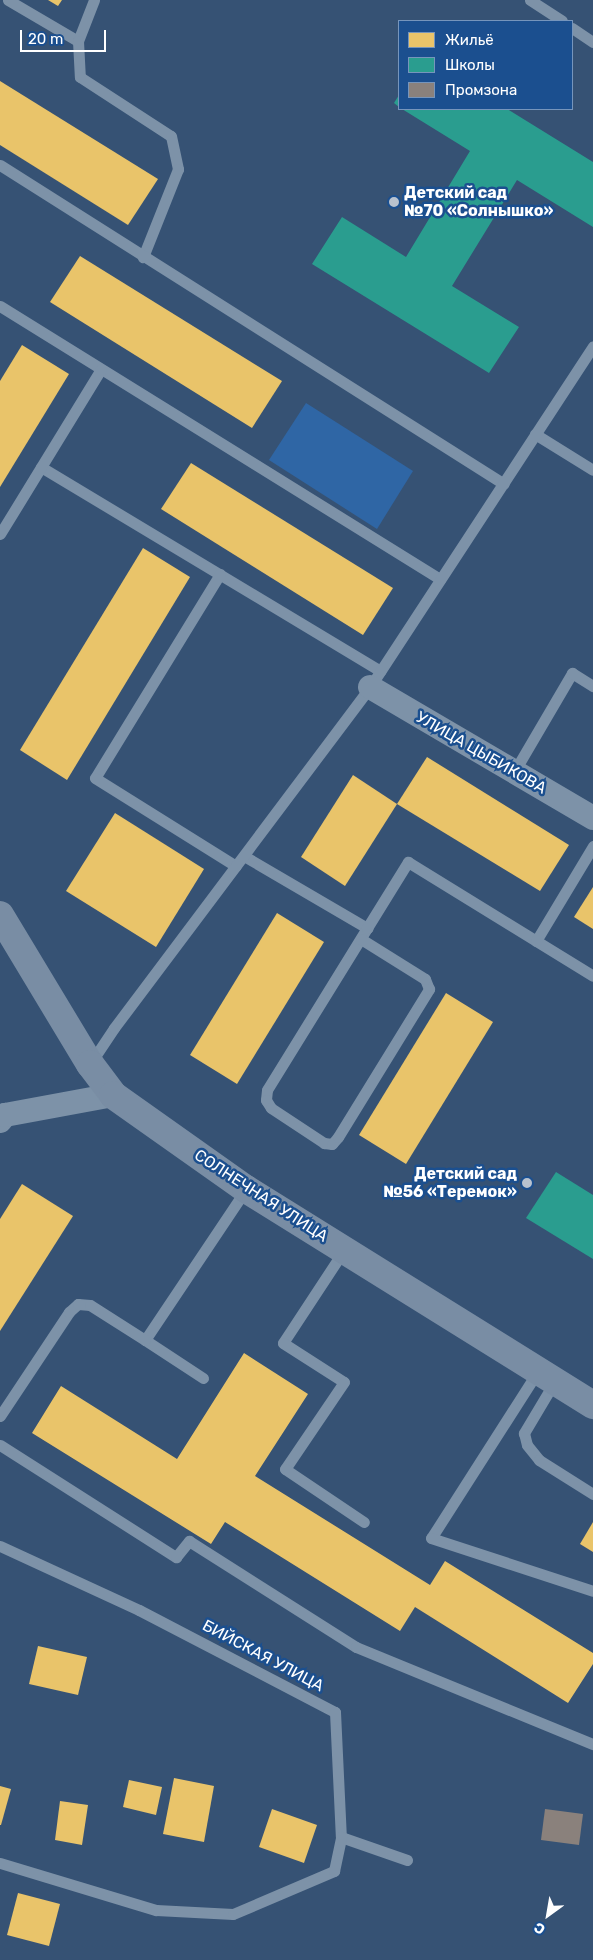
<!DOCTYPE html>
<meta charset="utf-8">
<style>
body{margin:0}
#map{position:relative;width:593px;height:1960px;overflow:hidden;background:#365274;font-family:Rubik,sans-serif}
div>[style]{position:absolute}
.green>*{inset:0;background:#2f66a5}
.homes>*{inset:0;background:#e9c46a}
.schools>*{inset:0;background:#2a9d8f}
.industry>*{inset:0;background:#8a817c}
.lane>*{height:11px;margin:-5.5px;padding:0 5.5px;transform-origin:5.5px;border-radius:5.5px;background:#7d92a8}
.street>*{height:24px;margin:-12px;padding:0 12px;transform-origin:12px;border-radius:12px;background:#7d92a8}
.secondary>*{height:28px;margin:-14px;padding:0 14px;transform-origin:14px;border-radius:14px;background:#798da4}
.dots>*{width:14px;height:14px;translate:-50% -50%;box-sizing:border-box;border:2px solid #1b4f8f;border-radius:50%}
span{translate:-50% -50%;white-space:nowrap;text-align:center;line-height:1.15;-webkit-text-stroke:5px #1b4f8f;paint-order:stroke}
.poi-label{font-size:16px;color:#fff;font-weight:700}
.left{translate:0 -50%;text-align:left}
.right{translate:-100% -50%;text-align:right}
.street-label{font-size:16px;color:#fff}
.legend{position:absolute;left:398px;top:20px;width:175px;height:90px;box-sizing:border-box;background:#1b4f8f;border:1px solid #7695bc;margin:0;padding:6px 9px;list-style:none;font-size:15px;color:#fff}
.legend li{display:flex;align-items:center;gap:10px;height:25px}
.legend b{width:25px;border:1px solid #7695bc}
.north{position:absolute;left:523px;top:1890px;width:50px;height:50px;-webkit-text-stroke:4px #1b4f8f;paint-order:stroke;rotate:212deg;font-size:14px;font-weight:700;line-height:20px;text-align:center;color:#fff}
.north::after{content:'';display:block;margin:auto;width:18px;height:22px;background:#fff;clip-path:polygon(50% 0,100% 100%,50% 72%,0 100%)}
.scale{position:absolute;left:20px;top:30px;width:86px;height:22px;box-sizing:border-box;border:2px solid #fff;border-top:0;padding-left:6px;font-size:15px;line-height:18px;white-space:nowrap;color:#fff;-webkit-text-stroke:4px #1b4f8f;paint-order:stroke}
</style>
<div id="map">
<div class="green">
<div style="clip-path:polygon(306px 403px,413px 471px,377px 529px,269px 460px)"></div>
</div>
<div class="homes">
<div style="clip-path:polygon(48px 0,62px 0,58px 6px)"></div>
<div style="clip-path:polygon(0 81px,158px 179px,128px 225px,0 145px)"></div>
<div style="clip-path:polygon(80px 256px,282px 381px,252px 428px,50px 302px)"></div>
<div style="clip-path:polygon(22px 345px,69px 374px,0 487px,0 381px)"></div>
<div style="clip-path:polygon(191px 463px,393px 588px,363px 635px,161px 509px)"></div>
<div style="clip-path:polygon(143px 548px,190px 577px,67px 780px,20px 750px)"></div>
<div style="clip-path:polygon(427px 757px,569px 845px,540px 891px,397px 804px)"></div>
<div style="clip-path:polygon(353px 775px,397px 804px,345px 886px,301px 857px)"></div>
<div style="clip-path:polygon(115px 813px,204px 869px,156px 947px,66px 891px)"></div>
<div style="clip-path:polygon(593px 887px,593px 929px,574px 917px)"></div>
<div style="clip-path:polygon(277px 913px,324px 942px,237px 1084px,190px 1055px)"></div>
<div style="clip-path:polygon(446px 993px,493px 1022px,406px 1164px,359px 1135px)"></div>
<div style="clip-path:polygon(22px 1184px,73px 1216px,0 1331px,0 1219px)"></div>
<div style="clip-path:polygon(244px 1353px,308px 1394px,255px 1476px,430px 1585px,445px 1561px,593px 1653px,593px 1664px,568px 1703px,415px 1607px,400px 1631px,225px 1522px,211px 1544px,32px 1433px,61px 1386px,177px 1459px)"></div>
<div style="clip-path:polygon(593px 1522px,593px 1552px,580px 1544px)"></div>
<div style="clip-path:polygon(38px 1646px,87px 1657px,78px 1695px,29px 1684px)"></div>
<div style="clip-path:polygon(174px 1778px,214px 1786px,204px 1842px,163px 1834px)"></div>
<div style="clip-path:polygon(129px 1780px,162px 1787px,156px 1815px,123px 1807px)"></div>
<div style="clip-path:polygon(0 1786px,11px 1789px,1px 1825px,0 1825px)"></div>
<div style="clip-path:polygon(60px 1801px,88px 1805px,82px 1845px,55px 1840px)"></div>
<div style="clip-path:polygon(272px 1809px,317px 1825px,304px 1863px,259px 1847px)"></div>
<div style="clip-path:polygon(18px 1893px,60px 1904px,49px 1946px,7px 1935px)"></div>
</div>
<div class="schools">
<div style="clip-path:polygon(399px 95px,399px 107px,394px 103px)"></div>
<div style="clip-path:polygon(402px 109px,507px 109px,593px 162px,593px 227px,517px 180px,452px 286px,519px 327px,489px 373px,312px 264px,342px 217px,406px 257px,470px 151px)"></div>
<div style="clip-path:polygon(556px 1172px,593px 1195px,593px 1259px,526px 1218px)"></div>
</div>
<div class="industry">
<div style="clip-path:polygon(545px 1809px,583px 1814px,579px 1845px,541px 1840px)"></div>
</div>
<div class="lane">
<div style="left:8px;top:0;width:81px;rotate:30.4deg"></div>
<div style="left:94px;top:0;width:44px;rotate:111.3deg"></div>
<div style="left:78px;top:41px;width:36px;rotate:87deg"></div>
<div style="left:80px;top:77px;width:108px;rotate:33deg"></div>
<div style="left:171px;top:136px;width:34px;rotate:78deg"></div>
<div style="left:178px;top:169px;width:95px;rotate:111.7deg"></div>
<div style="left:530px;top:0;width:38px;rotate:33deg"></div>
<div style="left:572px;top:28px;width:25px;rotate:34deg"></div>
<div style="left:0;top:165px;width:596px;rotate:32.33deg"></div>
<div style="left:0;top:306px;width:518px;rotate:31.82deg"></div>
<div style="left:535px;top:434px;width:68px;rotate:31.8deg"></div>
<div style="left:41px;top:467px;width:396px;rotate:31deg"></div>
<div style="left:0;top:534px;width:193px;rotate:-58.5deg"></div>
<div style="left:220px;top:574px;width:239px;rotate:121.5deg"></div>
<div style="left:95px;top:778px;width:166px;rotate:32deg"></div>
<div style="left:514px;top:772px;width:115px;rotate:-59.6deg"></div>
<div style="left:572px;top:673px;width:25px;rotate:32deg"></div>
<div style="left:244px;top:856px;width:143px;rotate:30.3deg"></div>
<div style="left:367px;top:928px;width:190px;rotate:121.7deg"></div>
<div style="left:267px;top:1090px;width:10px;rotate:96deg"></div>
<div style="left:266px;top:1100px;width:9px;rotate:58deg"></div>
<div style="left:271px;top:1108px;width:64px;rotate:33.4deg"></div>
<div style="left:324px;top:1143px;width:8px;rotate:7deg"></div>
<div style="left:332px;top:1144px;width:9px;rotate:-49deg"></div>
<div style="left:338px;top:1137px;width:174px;rotate:-58.4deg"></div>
<div style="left:429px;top:989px;width:11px;rotate:-112deg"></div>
<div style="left:425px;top:979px;width:75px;rotate:-148deg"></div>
<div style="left:367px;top:928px;width:78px;rotate:-58.2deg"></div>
<div style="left:408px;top:862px;width:217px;rotate:31.6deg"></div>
<div style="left:536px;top:941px;width:111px;rotate:-59deg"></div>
<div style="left:90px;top:1064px;width:43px;rotate:-56.3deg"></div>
<div style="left:114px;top:1028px;width:426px;rotate:-53.1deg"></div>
<div style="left:370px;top:687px;width:407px;rotate:-56.8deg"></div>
<div style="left:344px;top:1250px;width:111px;rotate:123.3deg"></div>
<div style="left:283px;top:1343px;width:72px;rotate:32.6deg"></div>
<div style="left:344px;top:1382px;width:105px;rotate:124.1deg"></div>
<div style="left:285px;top:1469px;width:95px;rotate:33.9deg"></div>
<div style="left:538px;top:1371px;width:198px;rotate:122.6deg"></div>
<div style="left:431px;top:1538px;width:170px;rotate:18.1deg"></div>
<div style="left:203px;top:1378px;width:69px;rotate:-146.8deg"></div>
<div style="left:145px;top:1340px;width:182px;rotate:-56.2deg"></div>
<div style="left:555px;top:1381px;width:61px;rotate:120.8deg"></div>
<div style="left:524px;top:1433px;width:12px;rotate:76deg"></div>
<div style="left:527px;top:1445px;width:19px;rotate:51deg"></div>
<div style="left:539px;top:1460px;width:64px;rotate:32.2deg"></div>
<div style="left:0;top:1416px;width:125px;rotate:-56.4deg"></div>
<div style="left:69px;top:1312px;width:12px;rotate:-42deg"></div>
<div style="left:78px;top:1304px;width:12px;rotate:5deg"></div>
<div style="left:90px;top:1305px;width:65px;rotate:32.5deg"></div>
<div style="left:0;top:1445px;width:209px;rotate:32.5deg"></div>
<div style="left:176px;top:1557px;width:21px;rotate:-51deg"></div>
<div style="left:189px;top:1541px;width:198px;rotate:32.4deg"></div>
<div style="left:356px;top:1647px;width:256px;rotate:22.3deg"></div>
<div style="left:0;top:1546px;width:153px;rotate:24.7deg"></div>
<div style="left:139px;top:1610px;width:221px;rotate:27.5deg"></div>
<div style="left:335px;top:1712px;width:125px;rotate:87.3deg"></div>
<div style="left:341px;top:1837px;width:70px;rotate:19.2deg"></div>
<div style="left:0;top:1863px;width:163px;rotate:16.8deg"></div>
<div style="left:156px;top:1910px;width:77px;rotate:3deg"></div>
<div style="left:233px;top:1914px;width:110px;rotate:-23.1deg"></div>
<div style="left:334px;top:1871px;width:35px;rotate:-78deg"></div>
</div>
<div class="street">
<div style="left:370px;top:687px;width:259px;rotate:30.4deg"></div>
<div style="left:0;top:1121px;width:8px;rotate:-50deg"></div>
<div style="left:5px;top:1115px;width:110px;rotate:-10.5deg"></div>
</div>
<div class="secondary">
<div style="left:0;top:915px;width:174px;rotate:58.9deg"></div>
<div style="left:90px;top:1064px;width:39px;rotate:53deg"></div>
<div style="left:113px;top:1095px;width:163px;rotate:35.3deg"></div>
<div style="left:246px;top:1189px;width:409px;rotate:31.9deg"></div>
</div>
<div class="dots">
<div style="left:394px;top:202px;background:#b9c2ce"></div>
<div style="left:527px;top:1183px;background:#b9c2ce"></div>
</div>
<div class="poi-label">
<span class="left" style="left:404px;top:202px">Детский сад<br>№70 «Солнышко»</span>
<span class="right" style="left:517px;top:1183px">Детский сад<br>№56 «Теремок»</span>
</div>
<div class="street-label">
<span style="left:481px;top:753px;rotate:30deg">УЛИЦА ЦЫБИКОВА</span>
<span style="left:261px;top:1196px;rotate:33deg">СОЛНЕЧНАЯ УЛИЦА</span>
<span style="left:263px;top:1656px;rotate:28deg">БИЙСКАЯ УЛИЦА</span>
</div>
<ul class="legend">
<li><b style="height:14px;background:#e9c46a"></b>Жильё</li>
<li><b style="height:14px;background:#2a9d8f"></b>Школы</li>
<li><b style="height:14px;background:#8a817c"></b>Промзона</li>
</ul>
<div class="north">С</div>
<div class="scale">20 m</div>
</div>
